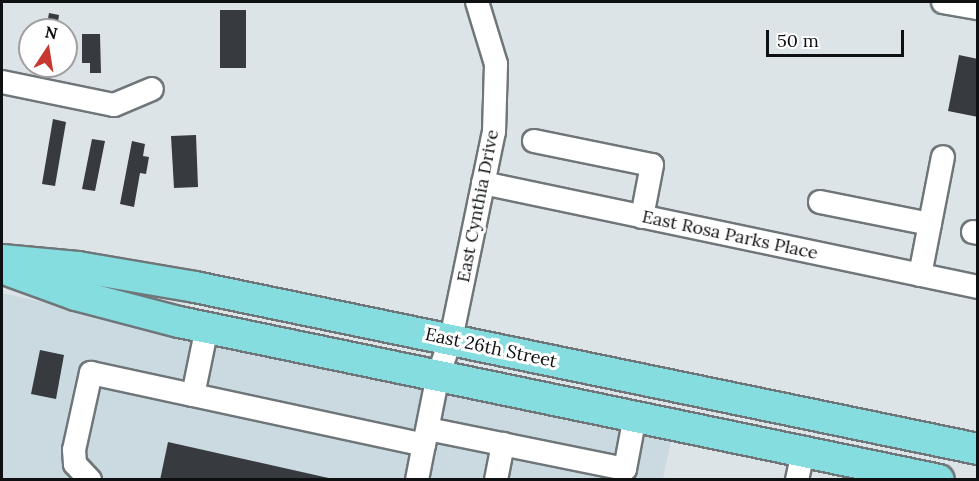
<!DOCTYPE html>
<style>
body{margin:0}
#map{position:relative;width:979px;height:481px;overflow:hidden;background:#dde4e8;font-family:Lora,serif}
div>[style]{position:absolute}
.built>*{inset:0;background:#cbdae1}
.building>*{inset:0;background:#373a3f}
.roads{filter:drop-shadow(2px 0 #6f7679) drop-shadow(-2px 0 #6f7679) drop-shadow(0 2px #6f7679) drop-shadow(0 -2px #6f7679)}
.minor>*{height:22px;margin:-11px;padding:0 11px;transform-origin:11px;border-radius:11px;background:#fff}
.major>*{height:30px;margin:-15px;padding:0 15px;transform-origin:15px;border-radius:15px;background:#85dddf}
span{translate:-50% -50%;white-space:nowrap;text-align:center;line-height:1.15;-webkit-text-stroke:6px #fff;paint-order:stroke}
.street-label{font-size:18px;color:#0e1012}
.frame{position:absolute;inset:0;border:3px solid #0e1012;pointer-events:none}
.north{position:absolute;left:18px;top:18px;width:60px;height:60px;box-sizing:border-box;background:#fff;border:2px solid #9f9fa0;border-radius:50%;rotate:12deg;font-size:16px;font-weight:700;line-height:24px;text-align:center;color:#0e1012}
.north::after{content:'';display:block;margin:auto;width:21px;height:27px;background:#c6382f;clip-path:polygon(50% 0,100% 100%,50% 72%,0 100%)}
.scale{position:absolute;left:766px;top:30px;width:138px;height:27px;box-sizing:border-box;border:3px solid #0e1012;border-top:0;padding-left:8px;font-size:18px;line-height:21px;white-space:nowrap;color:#0e1012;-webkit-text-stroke:4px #fff;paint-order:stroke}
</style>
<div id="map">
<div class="built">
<div style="clip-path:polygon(2px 293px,671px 441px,663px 479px,2px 480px)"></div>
</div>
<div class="building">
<div style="clip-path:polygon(220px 10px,246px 10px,246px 68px,220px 68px)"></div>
<div style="clip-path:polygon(49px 13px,59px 15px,57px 30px,46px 30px)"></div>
<div style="clip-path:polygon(82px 34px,100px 34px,101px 73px,90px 73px,90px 63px,82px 63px)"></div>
<div style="clip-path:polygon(959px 55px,978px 59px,978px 117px,948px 111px)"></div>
<div style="clip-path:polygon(53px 119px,66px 122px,55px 186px,42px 184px)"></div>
<div style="clip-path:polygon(196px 135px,198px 187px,174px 188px,171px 136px)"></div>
<div style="clip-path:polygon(92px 139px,105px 141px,95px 191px,82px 189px)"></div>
<div style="clip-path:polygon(132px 141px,145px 144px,143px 156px,149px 157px,146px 174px,140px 173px,134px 207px,120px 204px)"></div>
<div style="clip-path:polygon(40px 350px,64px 355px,56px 399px,31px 394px)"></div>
<div style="clip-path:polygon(168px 442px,333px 479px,333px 480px,160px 480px)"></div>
</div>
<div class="roads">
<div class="minor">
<div style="left:943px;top:2px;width:36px;rotate:10deg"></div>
<div style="left:2px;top:82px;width:114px;rotate:11.6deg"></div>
<div style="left:114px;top:105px;width:41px;rotate:-22.8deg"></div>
<div style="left:534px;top:141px;width:120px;rotate:11.5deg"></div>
<div style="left:652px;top:165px;width:53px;rotate:100.9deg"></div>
<div style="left:483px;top:183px;width:506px;rotate:11.87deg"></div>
<div style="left:820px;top:202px;width:112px;rotate:11.3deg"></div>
<div style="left:973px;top:232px;width:5px;rotate:11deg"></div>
<div style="left:920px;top:275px;width:120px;rotate:-79deg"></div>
<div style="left:207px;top:327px;width:69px;rotate:101.6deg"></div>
<div style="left:193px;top:395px;width:236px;rotate:12.2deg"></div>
<div style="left:424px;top:445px;width:71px;rotate:-78.7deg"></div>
<div style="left:438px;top:375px;width:38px;rotate:-70deg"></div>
<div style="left:451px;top:339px;width:211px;rotate:-78.3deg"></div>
<div style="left:494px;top:132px;width:68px;rotate:-88.3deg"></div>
<div style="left:496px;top:64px;width:65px;rotate:-107deg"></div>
<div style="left:428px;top:429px;width:201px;rotate:11.5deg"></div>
<div style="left:625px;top:469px;width:54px;rotate:-79.3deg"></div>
<div style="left:90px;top:480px;width:22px;rotate:-133deg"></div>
<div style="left:75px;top:464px;width:14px;rotate:-94deg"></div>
<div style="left:74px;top:450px;width:79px;rotate:-77.6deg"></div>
<div style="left:91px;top:373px;width:104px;rotate:12.2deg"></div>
<div style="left:417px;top:480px;width:36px;rotate:-79deg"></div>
<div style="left:496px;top:480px;width:37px;rotate:-79deg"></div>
<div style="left:797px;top:480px;width:30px;rotate:-78deg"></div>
</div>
<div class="major">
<div style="left:2px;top:260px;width:76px;rotate:5.3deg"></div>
<div style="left:78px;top:267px;width:119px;rotate:9.7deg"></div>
<div style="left:195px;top:287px;width:800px;rotate:11.69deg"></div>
<div style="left:12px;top:272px;width:68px;rotate:19.8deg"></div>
<div style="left:76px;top:295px;width:106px;rotate:14.7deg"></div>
<div style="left:179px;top:322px;width:776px;rotate:11.74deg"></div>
</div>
</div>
<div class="street-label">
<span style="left:478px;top:206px;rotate:-79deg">East Cynthia Drive</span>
<span style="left:730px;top:235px;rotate:12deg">East Rosa Parks Place</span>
<span style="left:491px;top:348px;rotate:12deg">East 26th Street</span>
</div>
<div class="frame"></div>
<div class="north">N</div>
<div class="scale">50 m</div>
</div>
